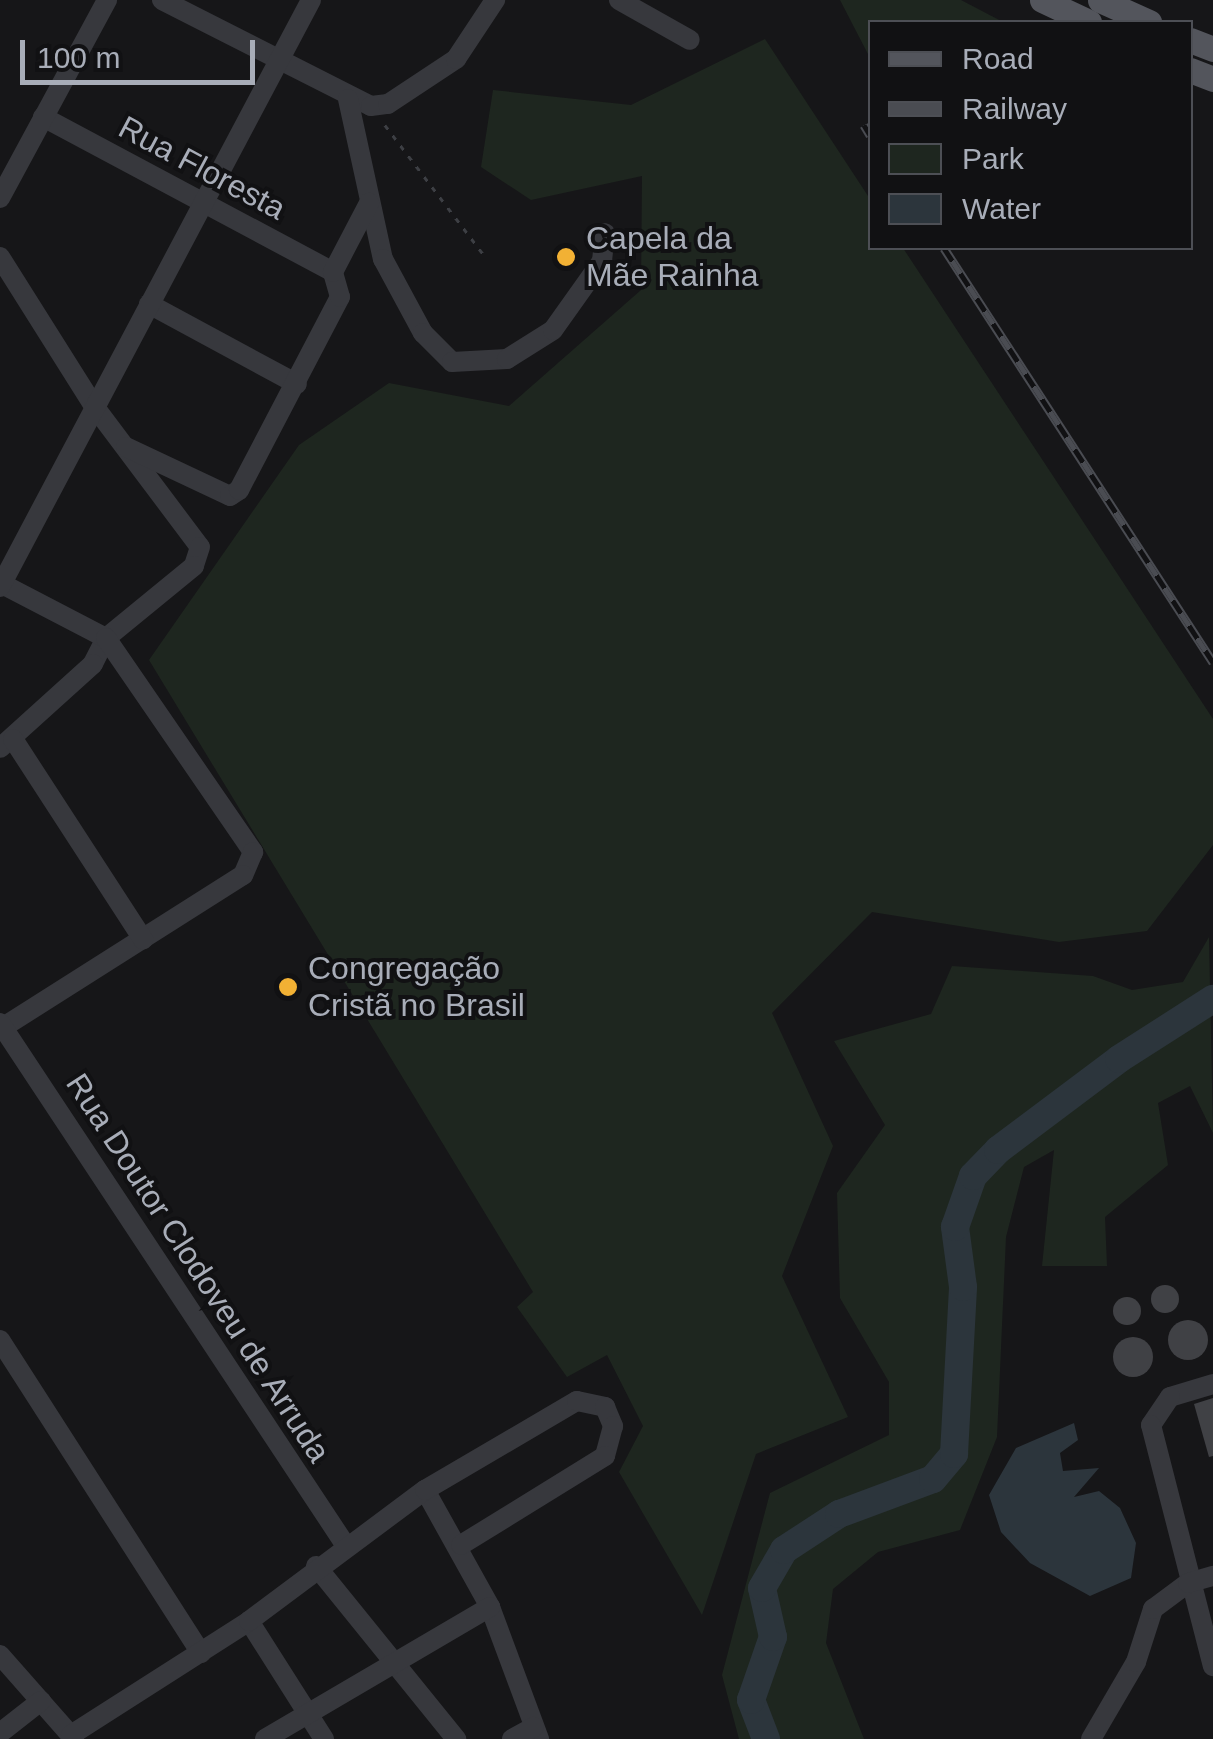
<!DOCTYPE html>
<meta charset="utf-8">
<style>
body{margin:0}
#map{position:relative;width:1213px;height:1739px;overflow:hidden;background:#161618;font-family:Helvetica,sans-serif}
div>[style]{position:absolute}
.green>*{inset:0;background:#1e261f}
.water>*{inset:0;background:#2c353c}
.river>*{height:28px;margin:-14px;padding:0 14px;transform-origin:14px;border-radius:14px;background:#2c353c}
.building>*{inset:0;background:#404145}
.round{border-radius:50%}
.path>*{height:2.5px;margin-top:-1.25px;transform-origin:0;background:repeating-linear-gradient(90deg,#3d3f44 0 5px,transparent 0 13px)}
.minor>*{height:20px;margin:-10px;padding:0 10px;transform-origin:10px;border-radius:10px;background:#37383d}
.major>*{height:25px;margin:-12.5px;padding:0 12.5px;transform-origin:12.5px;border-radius:12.5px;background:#53555c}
.rail>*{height:9px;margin-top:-4.5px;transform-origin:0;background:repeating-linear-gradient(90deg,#111113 0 15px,#4a4c52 0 30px);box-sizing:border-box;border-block:2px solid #4a4c52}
.dots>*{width:28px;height:28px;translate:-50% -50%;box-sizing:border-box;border:5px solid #111113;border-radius:50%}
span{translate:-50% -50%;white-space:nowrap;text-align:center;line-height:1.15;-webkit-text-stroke:8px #111113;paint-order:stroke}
.street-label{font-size:32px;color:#a8adb8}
.poi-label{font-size:32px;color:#a8adb8}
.left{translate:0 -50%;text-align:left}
.legend{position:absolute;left:868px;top:20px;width:325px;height:230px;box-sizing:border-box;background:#111113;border:2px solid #4d4f55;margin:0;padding:12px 18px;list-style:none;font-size:30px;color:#a8adb8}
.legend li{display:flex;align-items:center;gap:20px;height:50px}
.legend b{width:50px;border:2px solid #4d4f55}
.scale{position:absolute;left:20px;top:40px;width:235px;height:45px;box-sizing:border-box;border:5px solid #a8adb8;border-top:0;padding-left:12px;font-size:30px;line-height:35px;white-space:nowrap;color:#a8adb8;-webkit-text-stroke:8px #111113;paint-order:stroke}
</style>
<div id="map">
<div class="green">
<div style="clip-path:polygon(840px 0,961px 0,1003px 22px,870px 22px,870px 58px)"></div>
<div style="clip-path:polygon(765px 39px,870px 199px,870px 248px,903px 248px,1213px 719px,1213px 845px,1147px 931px,1059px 942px,872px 912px,772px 1013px,833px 1146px,782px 1276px,848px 1417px,756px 1454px,702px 1615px,619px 1472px,643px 1426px,607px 1355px,567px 1377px,517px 1307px,533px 1292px,149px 660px,299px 445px,389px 383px,509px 406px,641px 290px,642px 176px,531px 200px,481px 167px,493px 90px,631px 105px)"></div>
<div style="clip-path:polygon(1209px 937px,1213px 1133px,1190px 1086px,1158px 1103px,1168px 1165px,1105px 1217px,1107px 1266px,1042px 1266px,1054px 1150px,1024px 1167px,1006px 1237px,997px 1437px,960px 1530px,878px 1552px,833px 1589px,826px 1643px,864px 1739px,739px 1739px,722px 1675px,770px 1493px,889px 1435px,889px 1382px,840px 1298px,837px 1193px,885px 1125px,834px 1041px,931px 1014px,952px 966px,1093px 976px,1132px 990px,1183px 982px)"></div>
</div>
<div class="water">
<div style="clip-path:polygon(1074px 1423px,1078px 1440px,1060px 1453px,1063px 1471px,1099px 1468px,1074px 1497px,1099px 1491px,1120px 1508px,1136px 1543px,1131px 1578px,1090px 1596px,1030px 1563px,1001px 1532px,989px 1495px,1016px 1448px)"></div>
</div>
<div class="river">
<div style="left:766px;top:1739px;width:42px;rotate:-111deg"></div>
<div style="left:751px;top:1700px;width:67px;rotate:-70.8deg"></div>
<div style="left:773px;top:1637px;width:50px;rotate:-102.7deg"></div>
<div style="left:762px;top:1588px;width:44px;rotate:-59.9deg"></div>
<div style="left:784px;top:1550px;width:66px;rotate:-33.2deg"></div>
<div style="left:839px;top:1514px;width:100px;rotate:-20.4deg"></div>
<div style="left:933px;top:1479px;width:33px;rotate:-50deg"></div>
<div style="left:954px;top:1454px;width:167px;rotate:-86.9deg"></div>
<div style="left:963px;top:1287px;width:61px;rotate:-97.6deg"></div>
<div style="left:955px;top:1227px;width:54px;rotate:-70.6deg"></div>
<div style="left:973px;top:1176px;width:36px;rotate:-46deg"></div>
<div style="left:998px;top:1150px;width:151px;rotate:-36.9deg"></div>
<div style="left:1119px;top:1059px;width:112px;rotate:-32.6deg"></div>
</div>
<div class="building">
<div style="clip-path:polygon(564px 247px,576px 256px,568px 267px,555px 258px)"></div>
<div class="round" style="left:1151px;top:1285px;width:28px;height:28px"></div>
<div class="round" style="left:1113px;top:1297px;width:28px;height:28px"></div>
<div class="round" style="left:1168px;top:1320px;width:40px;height:40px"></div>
<div class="round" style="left:1113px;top:1337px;width:40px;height:40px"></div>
<div style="clip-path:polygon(1213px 1398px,1213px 1456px,1209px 1457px,1194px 1404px)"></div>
</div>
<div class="path">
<div style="left:385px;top:125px;width:163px;rotate:52.7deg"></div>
</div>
<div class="minor">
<div style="left:162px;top:0;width:234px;rotate:26.9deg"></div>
<div style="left:371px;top:106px;width:17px;rotate:-7deg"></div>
<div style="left:388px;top:104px;width:82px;rotate:-33.5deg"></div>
<div style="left:456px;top:59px;width:71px;rotate:-56.5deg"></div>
<div style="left:619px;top:0;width:81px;rotate:29.4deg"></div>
<div style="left:348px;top:99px;width:164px;rotate:77.7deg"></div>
<div style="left:383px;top:259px;width:84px;rotate:61.6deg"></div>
<div style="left:423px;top:333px;width:41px;rotate:45deg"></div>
<div style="left:452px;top:362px;width:55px;rotate:-3.1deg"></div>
<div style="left:507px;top:359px;width:54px;rotate:-32.2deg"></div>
<div style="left:553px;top:330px;width:85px;rotate:-54.6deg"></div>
<div style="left:602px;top:261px;width:28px;rotate:-84deg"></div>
<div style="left:43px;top:117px;width:329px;rotate:28.1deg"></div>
<div style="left:0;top:198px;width:225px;rotate:-61.6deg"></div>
<div style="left:0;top:257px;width:176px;rotate:57.8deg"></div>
<div style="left:94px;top:406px;width:176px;rotate:53.1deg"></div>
<div style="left:200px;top:547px;width:20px;rotate:108deg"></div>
<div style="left:194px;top:566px;width:114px;rotate:140.7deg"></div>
<div style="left:106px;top:638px;width:29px;rotate:117deg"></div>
<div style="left:93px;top:664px;width:125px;rotate:137.9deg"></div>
<div style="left:149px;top:304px;width:168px;rotate:28.4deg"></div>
<div style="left:126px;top:447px;width:115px;rotate:25.2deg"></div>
<div style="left:230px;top:496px;width:11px;rotate:-34deg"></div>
<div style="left:239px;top:490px;width:218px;rotate:-62.4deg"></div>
<div style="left:340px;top:297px;width:26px;rotate:-106deg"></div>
<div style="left:333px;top:272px;width:78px;rotate:-62.4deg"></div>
<div style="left:0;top:583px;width:119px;rotate:27.4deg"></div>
<div style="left:106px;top:638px;width:260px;rotate:55.5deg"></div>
<div style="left:253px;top:852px;width:25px;rotate:113deg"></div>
<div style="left:243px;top:875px;width:288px;rotate:147.6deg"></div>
<div style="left:0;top:587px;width:664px;rotate:-62.08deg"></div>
<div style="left:13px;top:739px;width:239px;rotate:57deg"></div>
<div style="left:0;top:1023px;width:627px;rotate:56.51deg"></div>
<div style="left:0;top:1340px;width:372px;rotate:57.3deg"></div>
<div style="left:1213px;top:1384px;width:45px;rotate:163.2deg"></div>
<div style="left:1170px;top:1397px;width:34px;rotate:124deg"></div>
<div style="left:1151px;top:1425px;width:249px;rotate:75.6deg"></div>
<div style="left:425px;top:1490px;width:134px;rotate:60.9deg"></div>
<div style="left:490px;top:1607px;width:141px;rotate:69.6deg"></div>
<div style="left:316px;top:1566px;width:223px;rotate:51deg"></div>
<div style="left:249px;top:1621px;width:140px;rotate:57.6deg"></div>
<div style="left:0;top:1655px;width:112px;rotate:48.6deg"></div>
<div style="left:0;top:1733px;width:52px;rotate:-38deg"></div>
<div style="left:71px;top:1735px;width:211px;rotate:-32.6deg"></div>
<div style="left:249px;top:1621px;width:219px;rotate:-36.7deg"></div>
<div style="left:425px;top:1490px;width:176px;rotate:-30.4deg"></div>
<div style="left:577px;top:1401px;width:29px;rotate:12deg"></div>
<div style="left:605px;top:1407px;width:21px;rotate:67deg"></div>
<div style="left:613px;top:1426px;width:31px;rotate:105deg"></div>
<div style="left:605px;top:1456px;width:169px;rotate:148.3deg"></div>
<div style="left:265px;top:1739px;width:261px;rotate:-30.4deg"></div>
<div style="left:512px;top:1739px;width:25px;rotate:-29deg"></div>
<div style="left:1091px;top:1739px;width:89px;rotate:-59.7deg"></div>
<div style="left:1136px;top:1662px;width:56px;rotate:-72.2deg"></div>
<div style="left:1153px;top:1609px;width:44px;rotate:-36.6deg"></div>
<div style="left:1188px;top:1583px;width:26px;rotate:-16deg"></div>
</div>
<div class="major">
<div style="left:1042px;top:0;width:52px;rotate:25.1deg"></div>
<div style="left:1100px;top:0;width:54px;rotate:24.2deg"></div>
<div style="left:1190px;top:40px;width:25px;rotate:21deg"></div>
<div style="left:1190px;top:70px;width:25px;rotate:21deg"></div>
</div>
<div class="rail">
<div style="left:864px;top:125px;width:12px;rotate:59deg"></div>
<div style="left:944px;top:248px;width:494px;rotate:57deg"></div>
</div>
<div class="dots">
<div style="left:566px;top:257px;background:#f2b134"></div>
<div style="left:288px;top:987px;background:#f2b134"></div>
</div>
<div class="street-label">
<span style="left:202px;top:168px;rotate:28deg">Rua Floresta</span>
<span style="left:198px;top:1268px;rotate:57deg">Rua Doutor Clodoveu de Arruda</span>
</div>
<div class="poi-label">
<span class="left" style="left:586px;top:257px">Capela da<br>Mãe Rainha</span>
<span class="left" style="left:308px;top:987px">Congregação<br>Cristã no Brasil</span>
</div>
<ul class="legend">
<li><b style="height:12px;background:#53555c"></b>Road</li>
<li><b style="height:12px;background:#4a4c52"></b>Railway</li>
<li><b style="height:28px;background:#1e261f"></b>Park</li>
<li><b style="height:28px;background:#2c353c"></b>Water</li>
</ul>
<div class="scale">100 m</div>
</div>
